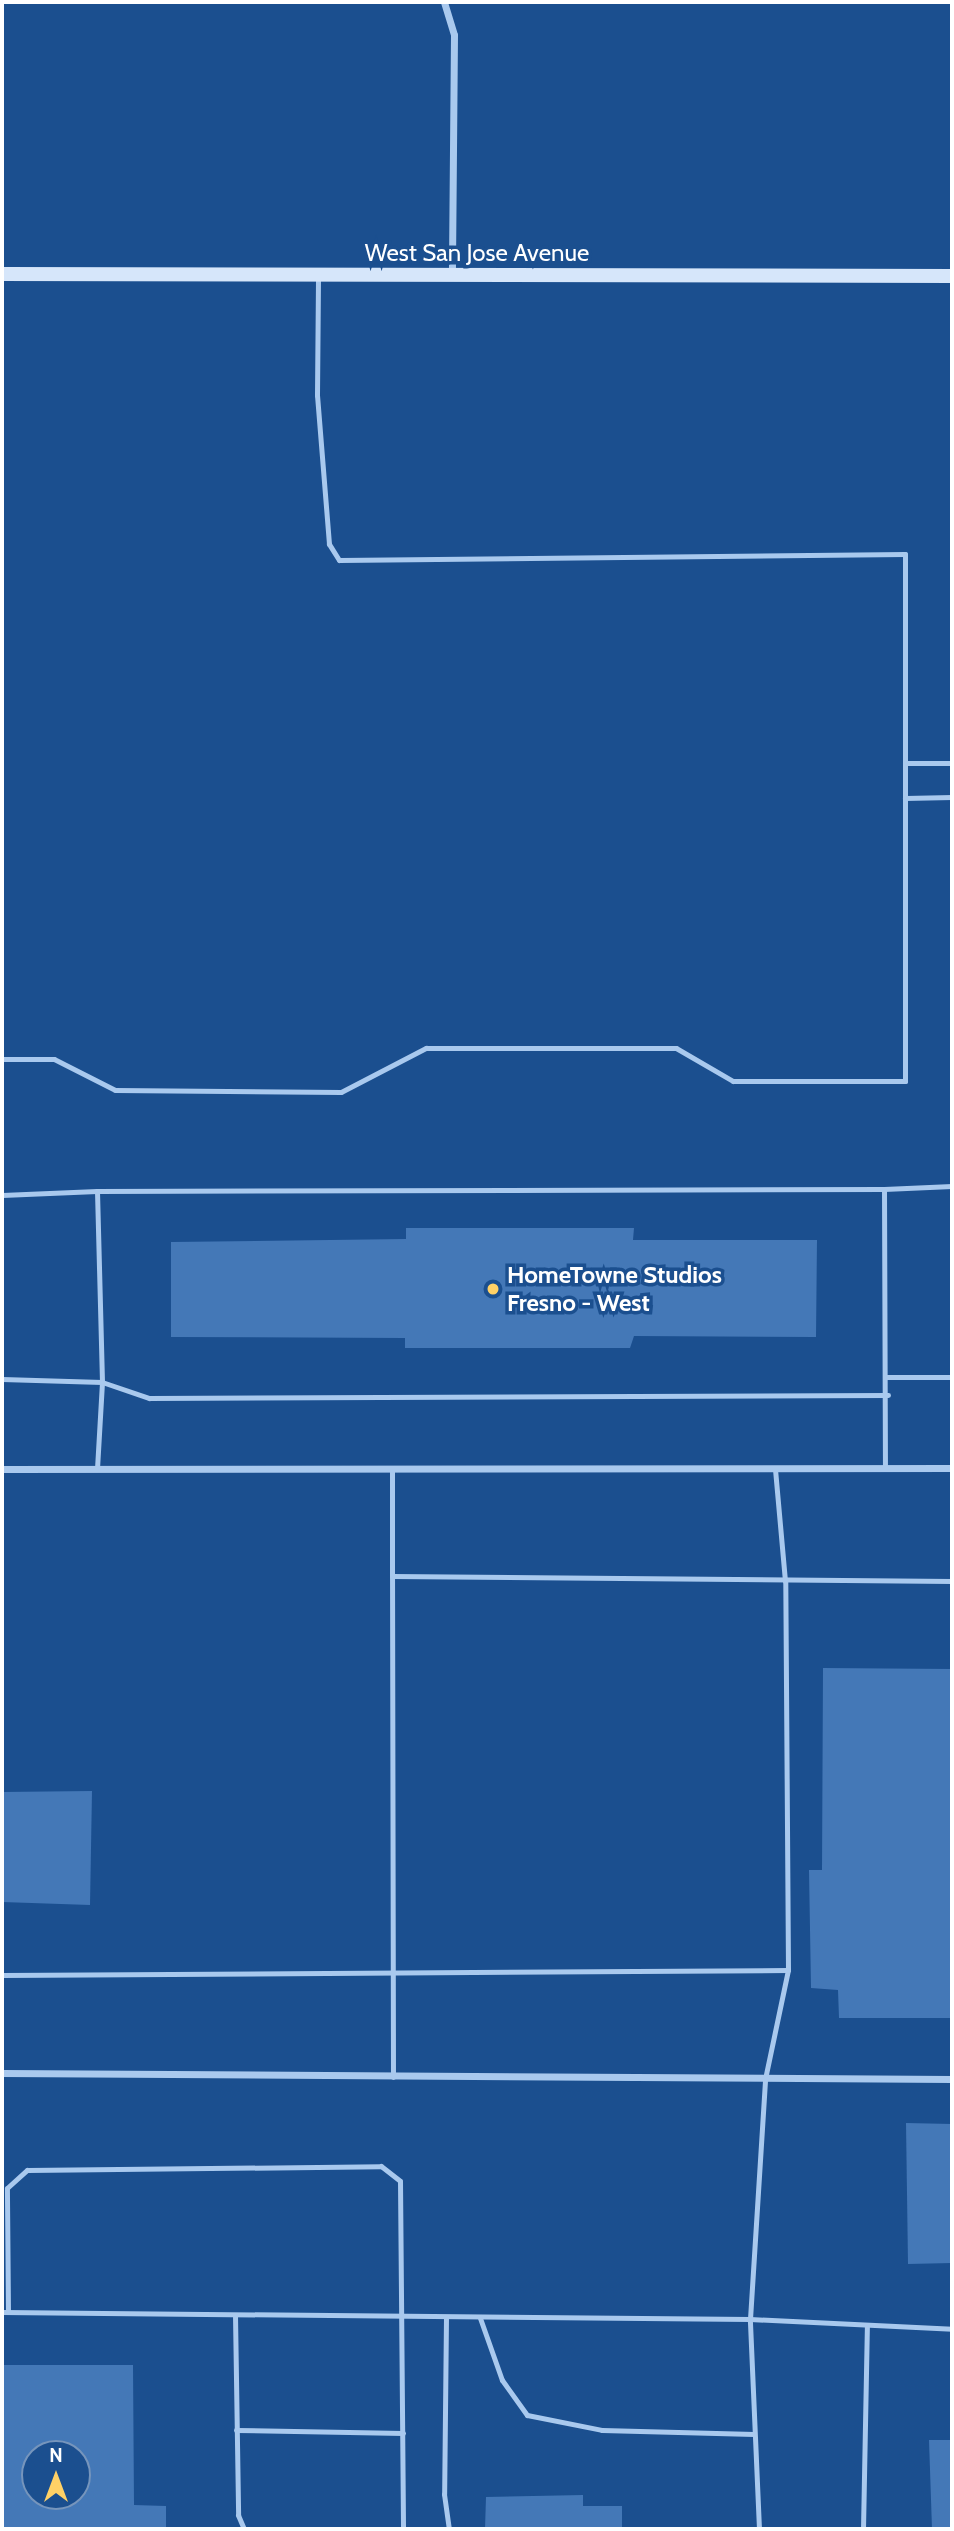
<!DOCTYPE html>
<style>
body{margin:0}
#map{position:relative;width:954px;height:2531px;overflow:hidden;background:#1b4f8f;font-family:Cabin,sans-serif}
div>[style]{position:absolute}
.building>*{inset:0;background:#4478b7}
.lane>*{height:5px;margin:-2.5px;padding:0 2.5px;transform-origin:2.5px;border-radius:2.5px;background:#a9c9ee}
.street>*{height:7px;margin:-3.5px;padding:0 3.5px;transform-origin:3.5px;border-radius:3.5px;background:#a9c9ee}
.secondary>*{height:14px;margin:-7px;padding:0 7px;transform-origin:7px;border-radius:7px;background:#d6e6fa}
.dots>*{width:19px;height:19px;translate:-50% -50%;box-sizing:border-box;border:4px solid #1b4f8f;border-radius:50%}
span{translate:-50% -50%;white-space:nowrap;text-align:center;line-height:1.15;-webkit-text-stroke:7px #1b4f8f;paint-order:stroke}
.street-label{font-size:24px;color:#fff}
.poi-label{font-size:24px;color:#fff;font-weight:700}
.left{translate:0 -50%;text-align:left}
.frame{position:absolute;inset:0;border:4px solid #fff;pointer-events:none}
.north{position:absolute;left:21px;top:2440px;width:70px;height:70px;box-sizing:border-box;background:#1b4f8f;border:2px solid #7695bc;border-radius:50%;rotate:0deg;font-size:19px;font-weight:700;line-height:28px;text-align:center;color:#fff}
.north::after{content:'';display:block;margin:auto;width:24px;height:32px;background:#ffd166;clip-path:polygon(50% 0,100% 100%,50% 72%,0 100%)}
</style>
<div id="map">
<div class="building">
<div style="clip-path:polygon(406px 1228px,634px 1228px,633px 1240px,817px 1240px,816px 1337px,634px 1336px,630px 1348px,405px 1348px,405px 1338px,171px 1337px,171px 1242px,406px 1239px)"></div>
<div style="clip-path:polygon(823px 1668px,952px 1669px,952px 2018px,839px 2018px,838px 1990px,811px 1988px,809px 1870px,822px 1870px)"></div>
<div style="clip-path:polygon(92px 1791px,90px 1905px,2px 1902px,2px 1792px)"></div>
<div style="clip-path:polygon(906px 2123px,952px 2124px,952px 2263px,908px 2264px)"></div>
<div style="clip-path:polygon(evenodd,2px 2365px,133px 2365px,134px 2505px,166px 2506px,166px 2529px,2px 2529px,2px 2365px,35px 2454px,77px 2454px,77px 2496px,35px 2496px,35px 2454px)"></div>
<div style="clip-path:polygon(929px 2440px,952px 2440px,952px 2529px,932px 2529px)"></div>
<div style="clip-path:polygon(583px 2495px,583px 2506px,622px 2506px,622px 2529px,485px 2529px,486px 2497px)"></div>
</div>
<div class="lane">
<div style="left:905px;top:763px;width:47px"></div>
<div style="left:905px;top:798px;width:47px;rotate:-1.2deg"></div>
<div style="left:2px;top:1059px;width:52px"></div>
<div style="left:54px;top:1059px;width:68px;rotate:26.9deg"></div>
<div style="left:115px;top:1090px;width:226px;rotate:0.5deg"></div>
<div style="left:341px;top:1092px;width:96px;rotate:-27.4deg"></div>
<div style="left:426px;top:1048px;width:250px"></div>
<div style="left:676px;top:1048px;width:66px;rotate:30.1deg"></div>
<div style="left:733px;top:1081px;width:172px"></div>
<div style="left:905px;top:1081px;width:527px;rotate:-90deg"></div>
<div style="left:905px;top:554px;width:566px;rotate:179.39deg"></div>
<div style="left:339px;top:560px;width:19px;rotate:-122deg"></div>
<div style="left:329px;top:544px;width:149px;rotate:-94.6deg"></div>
<div style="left:317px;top:395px;width:119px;rotate:-89.5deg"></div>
<div style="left:884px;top:1189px;width:68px;rotate:-2.5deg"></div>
<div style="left:97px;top:1191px;width:787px;rotate:-0.15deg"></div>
<div style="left:884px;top:1189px;width:279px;rotate:89.8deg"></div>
<div style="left:2px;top:1195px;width:95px;rotate:-2.4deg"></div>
<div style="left:97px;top:1191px;width:191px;rotate:88.5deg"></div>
<div style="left:102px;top:1382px;width:87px;rotate:93.3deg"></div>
<div style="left:887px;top:1377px;width:65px"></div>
<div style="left:2px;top:1379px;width:100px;rotate:1.7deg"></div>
<div style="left:102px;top:1382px;width:50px;rotate:18.8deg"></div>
<div style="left:149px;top:1398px;width:739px;rotate:-0.23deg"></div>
<div style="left:392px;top:1470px;width:106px;rotate:90deg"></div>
<div style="left:2px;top:1975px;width:786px;rotate:-0.36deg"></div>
<div style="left:393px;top:2077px;width:501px;rotate:-90.11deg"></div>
<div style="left:392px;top:1576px;width:560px;rotate:0.51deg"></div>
<div style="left:2px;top:2312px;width:748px;rotate:0.54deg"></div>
<div style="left:750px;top:2319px;width:202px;rotate:2.8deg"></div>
<div style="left:8px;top:2312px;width:124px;rotate:-90.5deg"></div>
<div style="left:7px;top:2188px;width:27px;rotate:-42deg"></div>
<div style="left:27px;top:2170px;width:354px;rotate:-0.6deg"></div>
<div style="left:381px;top:2166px;width:24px;rotate:38deg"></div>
<div style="left:400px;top:2181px;width:348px;rotate:89.5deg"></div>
<div style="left:235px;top:2315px;width:200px;rotate:89.1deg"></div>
<div style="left:238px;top:2515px;width:15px;rotate:67deg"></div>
<div style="left:446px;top:2317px;width:177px;rotate:90.6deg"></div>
<div style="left:444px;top:2494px;width:35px;rotate:82deg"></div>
<div style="left:480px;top:2318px;width:66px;rotate:70.5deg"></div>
<div style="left:502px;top:2380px;width:43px;rotate:54.5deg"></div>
<div style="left:527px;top:2415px;width:76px;rotate:11.3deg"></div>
<div style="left:602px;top:2430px;width:152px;rotate:1.5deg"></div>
<div style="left:236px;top:2430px;width:167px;rotate:1deg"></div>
<div style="left:759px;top:2529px;width:210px;rotate:-92.5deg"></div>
<div style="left:750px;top:2319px;width:240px;rotate:-86.4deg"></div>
<div style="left:765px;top:2079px;width:111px;rotate:-78.1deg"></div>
<div style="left:788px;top:1970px;width:389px;rotate:-90.4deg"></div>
<div style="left:785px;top:1581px;width:112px;rotate:-95.1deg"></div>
<div style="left:863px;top:2529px;width:204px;rotate:-88.9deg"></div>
</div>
<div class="street">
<div style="left:444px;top:2px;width:34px;rotate:73deg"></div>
<div style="left:454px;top:35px;width:240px;rotate:90.5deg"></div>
<div style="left:2px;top:1469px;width:950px;rotate:-0.06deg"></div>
<div style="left:2px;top:2073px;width:950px;rotate:0.36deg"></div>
</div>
<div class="secondary">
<div style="left:2px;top:274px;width:950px;rotate:0.12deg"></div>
</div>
<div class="dots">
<div style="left:493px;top:1289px;background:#ffd166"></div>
</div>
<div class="street-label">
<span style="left:477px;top:253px">West San Jose Avenue</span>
</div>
<div class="poi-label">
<span class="left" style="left:507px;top:1289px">HomeTowne Studios<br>Fresno - West</span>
</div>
<div class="frame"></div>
<div class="north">N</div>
</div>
